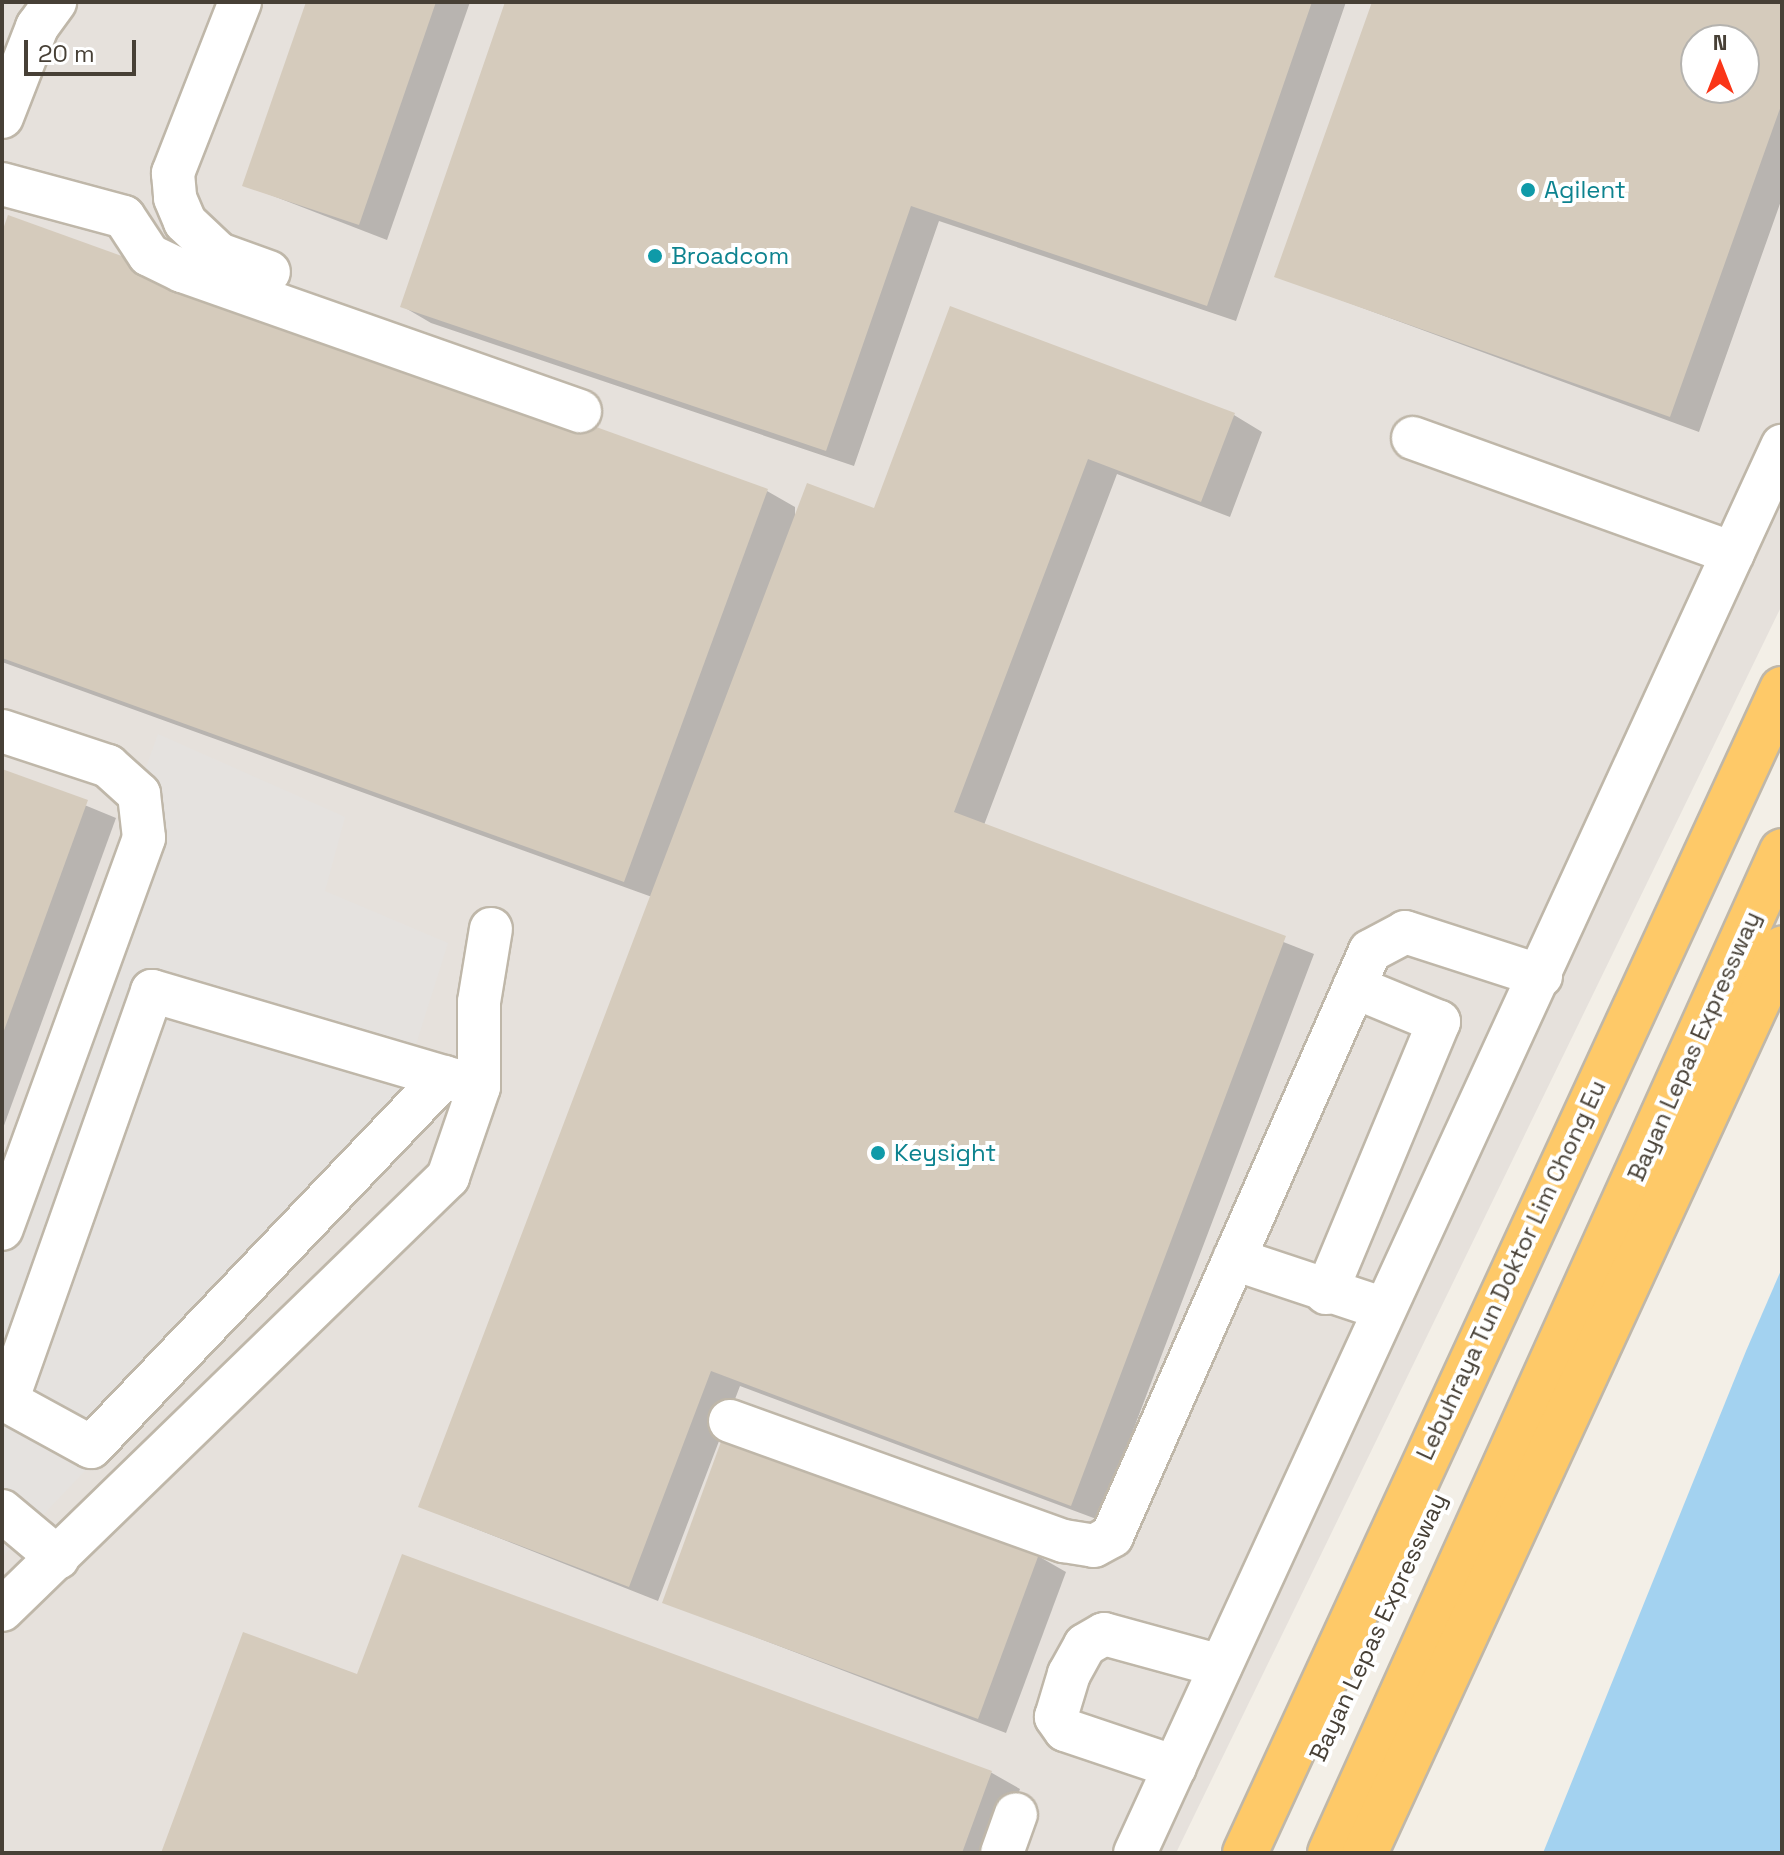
<!DOCTYPE html>
<style>
body{margin:0}
#map{position:relative;width:1784px;height:1855px;overflow:hidden;background:#f3efe7;font-family:"Space Grotesk",sans-serif}
div>[style]{position:absolute}
.industrial>*{inset:0;background:#e6e1dc}
.parking>*{inset:0;background:#e5e2df}
.water>*{inset:0;background:#a3d2f0}
.shadow>*{inset:0;background:#0003}
.building>*{inset:0;background:#d5cbbc}
.roads{filter:drop-shadow(2px 0 #bfb7a9) drop-shadow(-2px 0 #bfb7a9) drop-shadow(0 2px #bfb7a9) drop-shadow(0 -2px #bfb7a9)}
.minor>*{height:42px;margin:-21px;padding:0 21px;transform-origin:21px;border-radius:21px;background:#fff}
.highway>*{height:44px;margin:-22px;padding:0 22px;transform-origin:22px;border-radius:22px;background:#fec968}
.dots>*{width:22px;height:22px;translate:-50% -50%;box-sizing:border-box;border:4px solid #fff;border-radius:50%}
span{translate:-50% -50%;white-space:nowrap;text-align:center;line-height:1.15;-webkit-text-stroke:8px #fff;paint-order:stroke}
.culture-label{font-size:24px;color:#0d838f}
.left{translate:0 -50%;text-align:left}
.street-label{font-size:24px;color:#474036}
.frame{position:absolute;inset:0;border:4px solid #474036;pointer-events:none}
.north{position:absolute;left:1680px;top:24px;width:80px;height:80px;box-sizing:border-box;background:#fff;border:2px solid #b5b3af;border-radius:50%;rotate:0deg;font-size:22px;font-weight:700;line-height:32px;text-align:center;color:#474036}
.north::after{content:'';display:block;margin:auto;width:28px;height:36px;background:#fa3618;clip-path:polygon(50% 0,100% 100%,50% 72%,0 100%)}
.scale{position:absolute;left:24px;top:40px;width:112px;height:36px;box-sizing:border-box;border:4px solid #474036;border-top:0;padding-left:10px;font-size:24px;line-height:28px;white-space:nowrap;color:#474036;-webkit-text-stroke:6px #fff;paint-order:stroke}
</style>
<div id="map">
<div class="industrial">
<div style="clip-path:polygon(evenodd,2px 2px,1782px 2px,1782px 605px,1176px 1853px,2px 1853px,2px 2px,1696px 40px,1744px 40px,1744px 88px,1696px 88px,1696px 40px)"></div>
</div>
<div class="parking">
<div style="clip-path:polygon(158px 734px,345px 817px,325px 891px,448px 943px,379px 1162px,2px 1558px,2px 1165px)"></div>
</div>
<div class="water">
<div style="clip-path:polygon(1782px 1268px,1782px 1853px,1543px 1853px,1746px 1351px)"></div>
</div>
<div class="shadow">
<div style="clip-path:polygon(308px 2px,470px 2px,387px 240px,245px 185px)"></div>
<div style="clip-path:polygon(507px 2px,1346px 2px,1236px 321px,939px 221px,854px 466px,431px 323px,402px 306px)"></div>
<div style="clip-path:polygon(evenodd,1374px 2px,1782px 2px,1782px 198px,1699px 432px,1276px 276px,1374px 2px,1696px 40px,1744px 40px,1744px 88px,1696px 88px,1696px 40px)"></div>
<div style="clip-path:polygon(2px 238px,767px 491px,795px 507px,795px 519px,875px 511px,1234px 415px,1262px 432px,1230px 517px,1117px 474px,984px 825px,1314px 954px,1099px 1520px,740px 1386px,658px 1601px,421px 1507px,652px 897px,2px 662px)"></div>
<div style="clip-path:polygon(2px 771px,116px 818px,2px 1131px)"></div>
<div style="clip-path:polygon(1038px 1556px,1066px 1572px,1006px 1733px,664px 1602px)"></div>
<div style="clip-path:polygon(403px 1557px,992px 1773px,1020px 1789px,996px 1853px,163px 1853px,358px 1677px)"></div>
</div>
<div class="building">
<div style="clip-path:polygon(306px 2px,436px 2px,359px 225px,242px 186px)"></div>
<div style="clip-path:polygon(505px 2px,1312px 2px,1207px 306px,911px 206px,826px 451px,400px 307px)"></div>
<div style="clip-path:polygon(evenodd,1372px 2px,1782px 2px,1782px 103px,1670px 417px,1274px 277px,1372px 2px,1696px 40px,1744px 40px,1744px 88px,1696px 88px,1696px 40px)"></div>
<div style="clip-path:polygon(8px 215px,768px 489px,624px 882px,2px 658px,2px 232px)"></div>
<div style="clip-path:polygon(950px 306px,1235px 413px,1201px 502px,1088px 459px,954px 812px,1286px 936px,1071px 1506px,711px 1371px,629px 1587px,418px 1507px,807px 483px,874px 508px)"></div>
<div style="clip-path:polygon(2px 769px,88px 800px,2px 1036px)"></div>
<div style="clip-path:polygon(722px 1439px,1039px 1554px,978px 1719px,662px 1603px)"></div>
<div style="clip-path:polygon(402px 1554px,992px 1771px,962px 1853px,161px 1853px,243px 1632px,357px 1674px)"></div>
</div>
<div class="roads">
<div class="minor">
<div style="left:240px;top:2px;width:184px;rotate:111.4deg"></div>
<div style="left:173px;top:173px;width:25px;rotate:85deg"></div>
<div style="left:175px;top:198px;width:26px;rotate:67deg"></div>
<div style="left:185px;top:222px;width:47px;rotate:43.3deg"></div>
<div style="left:219px;top:254px;width:53px;rotate:19.8deg"></div>
<div style="left:2px;top:117px;width:97px;rotate:-68.7deg"></div>
<div style="left:37px;top:27px;width:31px;rotate:-54deg"></div>
<div style="left:2px;top:184px;width:126px;rotate:15.1deg"></div>
<div style="left:124px;top:217px;width:45px;rotate:56.7deg"></div>
<div style="left:149px;top:255px;width:37px;rotate:26deg"></div>
<div style="left:182px;top:271px;width:422px;rotate:19.4deg"></div>
<div style="left:1413px;top:438px;width:340px;rotate:19.8deg"></div>
<div style="left:2px;top:731px;width:112px;rotate:18.3deg"></div>
<div style="left:108px;top:766px;width:42px;rotate:42.1deg"></div>
<div style="left:139px;top:794px;width:44px;rotate:83.5deg"></div>
<div style="left:144px;top:838px;width:416px;rotate:110deg"></div>
<div style="left:444px;top:1077px;width:511px;rotate:133.65deg"></div>
<div style="left:91px;top:1447px;width:96px;rotate:-151.3deg"></div>
<div style="left:7px;top:1401px;width:435px;rotate:-70.5deg"></div>
<div style="left:152px;top:991px;width:304px;rotate:16.4deg"></div>
<div style="left:444px;top:1077px;width:36px;rotate:16deg"></div>
<div style="left:1234px;top:1259px;width:158px;rotate:18.4deg"></div>
<div style="left:1326px;top:1293px;width:294px;rotate:-67.4deg"></div>
<div style="left:1439px;top:1022px;width:92px;rotate:-157.6deg"></div>
<div style="left:730px;top:1421px;width:355px;rotate:19.8deg"></div>
<div style="left:1064px;top:1541px;width:30px;rotate:9deg"></div>
<div style="left:1094px;top:1546px;width:21px;rotate:-29deg"></div>
<div style="left:1112px;top:1536px;width:639px;rotate:-66.2deg"></div>
<div style="left:1370px;top:951px;width:40px;rotate:-28deg"></div>
<div style="left:1405px;top:932px;width:143px;rotate:17.9deg"></div>
<div style="left:2px;top:1511px;width:73px;rotate:40deg"></div>
<div style="left:2px;top:1610px;width:622px;rotate:-44.15deg"></div>
<div style="left:448px;top:1177px;width:95px;rotate:-71deg"></div>
<div style="left:479px;top:1087px;width:85px;rotate:-90deg"></div>
<div style="left:479px;top:1002px;width:74px;rotate:-80.7deg"></div>
<div style="left:1175px;top:1767px;width:116px;rotate:-161.4deg"></div>
<div style="left:1065px;top:1730px;width:16px;rotate:-125deg"></div>
<div style="left:1056px;top:1717px;width:45px;rotate:-73.2deg"></div>
<div style="left:1069px;top:1674px;width:33px;rotate:-61deg"></div>
<div style="left:1085px;top:1645px;width:22px;rotate:-30deg"></div>
<div style="left:1104px;top:1634px;width:121px;rotate:15.3deg"></div>
<div style="left:1002px;top:1853px;width:41px;rotate:-70.3deg"></div>
<div style="left:1135px;top:1853px;width:1549px;rotate:-65.3deg"></div>
</div>
<div class="highway">
<div style="left:1245px;top:1853px;width:1282px;rotate:-65.23deg"></div>
<div style="left:1330px;top:1853px;width:1099px;rotate:-65.72deg"></div>
<div style="left:1365px;top:1853px;width:996px;rotate:-65.24deg"></div>
</div>
</div>
<div class="dots">
<div style="left:1528px;top:190px;background:#0f9aa8"></div>
<div style="left:655px;top:256px;background:#0f9aa8"></div>
<div style="left:878px;top:1153px;background:#0f9aa8"></div>
</div>
<div class="culture-label">
<span class="left" style="left:1544px;top:190px">Agilent</span>
<span class="left" style="left:671px;top:256px">Broadcom</span>
<span class="left" style="left:894px;top:1153px">Keysight</span>
</div>
<div class="street-label">
<span style="left:1694px;top:1046px;rotate:-66deg">Bayan Lepas Expressway</span>
<span style="left:1511px;top:1270px;rotate:-65deg">Lebuhraya Tun Doktor Lim Chong Eu</span>
<span style="left:1378px;top:1627px;rotate:-65deg">Bayan Lepas Expressway</span>
</div>
<div class="frame"></div>
<div class="north">N</div>
<div class="scale">20 m</div>
</div>
